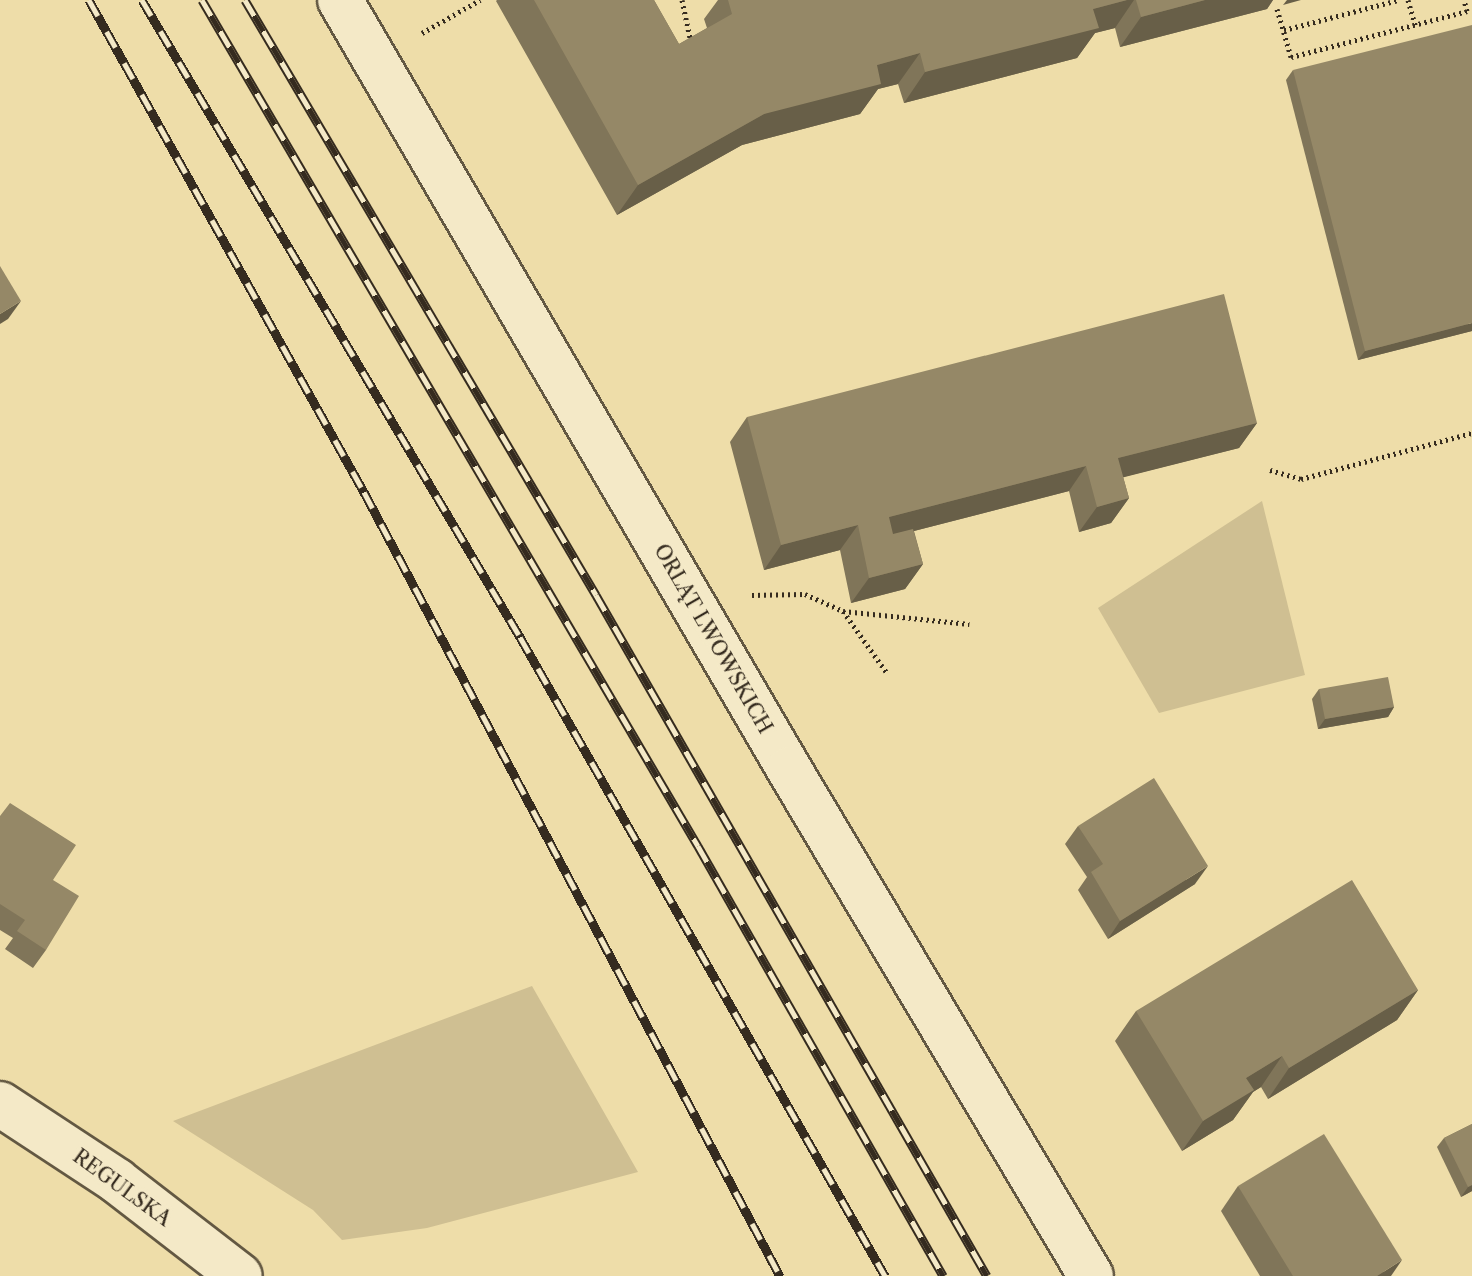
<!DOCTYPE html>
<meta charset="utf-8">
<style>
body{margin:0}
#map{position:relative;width:1472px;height:1276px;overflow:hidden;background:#eedda9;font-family:"Libre Caslon Text",serif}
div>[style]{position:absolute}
.green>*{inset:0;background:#cfbf92}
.path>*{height:5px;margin-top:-2.5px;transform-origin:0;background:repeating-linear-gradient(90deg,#352b1f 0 2px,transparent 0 6px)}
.roads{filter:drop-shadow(2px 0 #635842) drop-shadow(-2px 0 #635842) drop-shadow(0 2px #635842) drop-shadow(0 -2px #635842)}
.minor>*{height:44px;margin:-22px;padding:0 22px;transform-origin:22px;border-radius:22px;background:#f4e9c7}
.tertiary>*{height:44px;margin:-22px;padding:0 22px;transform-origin:22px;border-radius:22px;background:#f4e9c7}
.rail>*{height:9px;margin-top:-4.5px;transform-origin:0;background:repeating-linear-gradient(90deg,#f4e9c7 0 18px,#352b1f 0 36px);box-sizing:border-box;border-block:2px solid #352b1f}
.wall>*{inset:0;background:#807559}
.shaded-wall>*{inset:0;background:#685f48}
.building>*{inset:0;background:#958867}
span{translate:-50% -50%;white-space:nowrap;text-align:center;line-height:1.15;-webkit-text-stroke:7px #f4e9c7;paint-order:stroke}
.street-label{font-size:20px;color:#352b1f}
</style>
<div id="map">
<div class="green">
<div style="clip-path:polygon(1262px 501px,1305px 675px,1159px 713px,1098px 608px)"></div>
<div style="clip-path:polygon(532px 986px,638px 1172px,427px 1228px,342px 1240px,313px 1210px,173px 1121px)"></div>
</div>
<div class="path">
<div style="left:682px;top:0;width:40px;rotate:78deg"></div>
<div style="left:1408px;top:0;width:26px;rotate:74deg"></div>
<div style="left:1277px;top:9px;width:50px;rotate:73.7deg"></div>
<div style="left:1291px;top:57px;width:182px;rotate:-14.6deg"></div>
<div style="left:1467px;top:11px;width:11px;rotate:-105deg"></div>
<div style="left:1284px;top:30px;width:118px;rotate:-14.7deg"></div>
<div style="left:422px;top:33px;width:67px;rotate:-29.6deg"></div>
<div style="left:1270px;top:470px;width:32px;rotate:16deg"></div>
<div style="left:1301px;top:479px;width:177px;rotate:-15.1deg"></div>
<div style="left:752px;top:595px;width:53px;rotate:-1.1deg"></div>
<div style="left:805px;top:594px;width:42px;rotate:24.1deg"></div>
<div style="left:843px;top:611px;width:76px;rotate:54.6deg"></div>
<div style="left:843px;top:611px;width:127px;rotate:5.9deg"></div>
</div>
<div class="roads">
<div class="minor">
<div style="left:340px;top:0;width:890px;rotate:59.72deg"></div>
<div style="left:789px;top:769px;width:590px;rotate:59.22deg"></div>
</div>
<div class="tertiary">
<div style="left:0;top:1104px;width:140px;rotate:33.3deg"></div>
<div style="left:117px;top:1181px;width:155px;rotate:37.7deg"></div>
</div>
</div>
<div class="rail">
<div style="left:89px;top:0;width:564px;rotate:60.8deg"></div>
<div style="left:364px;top:492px;width:888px;rotate:62.05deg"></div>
<div style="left:142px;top:0;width:741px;rotate:59.31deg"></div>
<div style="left:520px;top:637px;width:736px;rotate:60.26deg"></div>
<div style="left:202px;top:0;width:981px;rotate:59.62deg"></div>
<div style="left:698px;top:846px;width:495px;rotate:60.3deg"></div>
<div style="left:245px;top:0;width:691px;rotate:59.46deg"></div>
<div style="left:596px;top:595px;width:785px;rotate:60.14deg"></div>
</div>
<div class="wall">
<div style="clip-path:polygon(497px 0,654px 0,679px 44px,707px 28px,704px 19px,718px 0,1273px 0,1267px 9px,1120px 47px,1115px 28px,1095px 33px,1077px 58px,904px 103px,898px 84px,878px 89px,860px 114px,742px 145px,617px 215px,496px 1px)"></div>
<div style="clip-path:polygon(1293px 70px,1472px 331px,1358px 360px,1286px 80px)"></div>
<div style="clip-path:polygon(747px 417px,1257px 423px,1239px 448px,1123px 477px,1129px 498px,1111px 523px,1079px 532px,1069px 491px,914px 531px,923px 564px,905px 589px,851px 603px,840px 550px,764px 570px,730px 442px)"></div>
<div style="clip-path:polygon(1319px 689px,1394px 707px,1388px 717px,1318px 729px,1312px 699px)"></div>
<div style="clip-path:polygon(0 816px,53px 880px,46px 950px,33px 968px,5px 949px,13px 938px,0 930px)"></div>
<div style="clip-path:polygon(1078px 826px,1195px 884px,1108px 939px,1078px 890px,1087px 877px,1065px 844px)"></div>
<div style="clip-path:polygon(1418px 990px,1397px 1020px,1268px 1099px,1261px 1087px,1253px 1092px,1233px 1120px,1182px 1151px,1115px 1041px,1136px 1011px)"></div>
<div style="clip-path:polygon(1472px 1124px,1472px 1191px,1461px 1197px,1437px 1147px,1444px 1138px)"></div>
<div style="clip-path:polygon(1238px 1186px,1391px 1276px,1260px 1276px,1221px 1211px)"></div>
</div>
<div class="shaded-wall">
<div style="clip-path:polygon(1127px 0,1134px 0,1115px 28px,1095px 33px,1077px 58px,904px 103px,925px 72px,1093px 9px)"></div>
<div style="clip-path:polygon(1205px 0,1273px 0,1267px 9px,1120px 47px,1141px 17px)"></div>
<div style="clip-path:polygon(1287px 0,1301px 0,1283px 5px)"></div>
<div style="clip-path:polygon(920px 53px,898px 84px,878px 89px,860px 114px,742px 145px,617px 215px,638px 185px,764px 114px,877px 65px)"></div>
<div style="clip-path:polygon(21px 301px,8px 319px,0 324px,0 314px)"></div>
<div style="clip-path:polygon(1472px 323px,1472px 331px,1358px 360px,1365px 351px)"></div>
<div style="clip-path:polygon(1257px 423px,1239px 448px,1101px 483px,1118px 458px)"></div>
<div style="clip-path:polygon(1086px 466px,1069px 491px,871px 542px,889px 517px)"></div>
<div style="clip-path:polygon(1129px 498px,1111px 523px,1079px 532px,1097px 507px)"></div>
<div style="clip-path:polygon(858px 525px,840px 550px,764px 570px,781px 545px)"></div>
<div style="clip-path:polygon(923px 564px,905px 589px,851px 603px,869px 578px)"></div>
<div style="clip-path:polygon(1394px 707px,1388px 717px,1318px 729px,1325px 719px)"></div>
<div style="clip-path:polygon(1208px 866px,1195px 884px,1108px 939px,1120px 921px)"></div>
<div style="clip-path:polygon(1418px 990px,1397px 1020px,1268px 1099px,1289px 1068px)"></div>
<div style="clip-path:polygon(1282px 1056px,1261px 1087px,1253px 1092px,1233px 1120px,1182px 1151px,1203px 1121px,1246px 1078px)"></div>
<div style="clip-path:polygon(1472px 1185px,1472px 1191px,1461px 1197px,1468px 1187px)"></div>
<div style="clip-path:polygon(1402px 1260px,1391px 1276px,1377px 1276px)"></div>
</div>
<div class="building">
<div style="clip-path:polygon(534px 0,654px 0,679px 44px,732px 14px,728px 0,1127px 0,1093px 9px,1099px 28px,925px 72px,920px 53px,877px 65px,881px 84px,764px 114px,638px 185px)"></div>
<div style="clip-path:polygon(1136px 0,1205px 0,1141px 17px)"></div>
<div style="clip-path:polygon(1472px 25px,1472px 323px,1365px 351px,1293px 70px)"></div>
<div style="clip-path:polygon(0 266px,21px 301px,0 314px)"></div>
<div style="clip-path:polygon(1224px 294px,1257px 423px,1118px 458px,1129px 498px,1097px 507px,1086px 466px,889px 517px,893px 534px,913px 529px,923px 564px,869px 578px,858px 525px,781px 545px,747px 417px)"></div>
<div style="clip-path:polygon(1388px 677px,1394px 707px,1325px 719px,1319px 689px)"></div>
<div style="clip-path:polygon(1154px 778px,1208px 866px,1120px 921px,1091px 872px,1103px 864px,1078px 826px)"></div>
<div style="clip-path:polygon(10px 803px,76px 845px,53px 880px,79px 896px,46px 950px,17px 931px,25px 920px,0 904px,0 816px)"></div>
<div style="clip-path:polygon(1352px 880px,1418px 990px,1289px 1068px,1282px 1056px,1246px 1078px,1254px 1090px,1203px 1121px,1136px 1011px)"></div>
<div style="clip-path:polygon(1472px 1124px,1472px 1185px,1468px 1187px,1444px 1138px)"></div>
<div style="clip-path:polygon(1324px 1134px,1402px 1260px,1377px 1276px,1293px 1276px,1238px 1186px)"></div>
</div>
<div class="street-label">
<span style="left:713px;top:639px;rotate:60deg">ORLĄT LWOWSKICH</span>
<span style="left:122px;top:1188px;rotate:36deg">REGULSKA</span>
</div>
</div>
